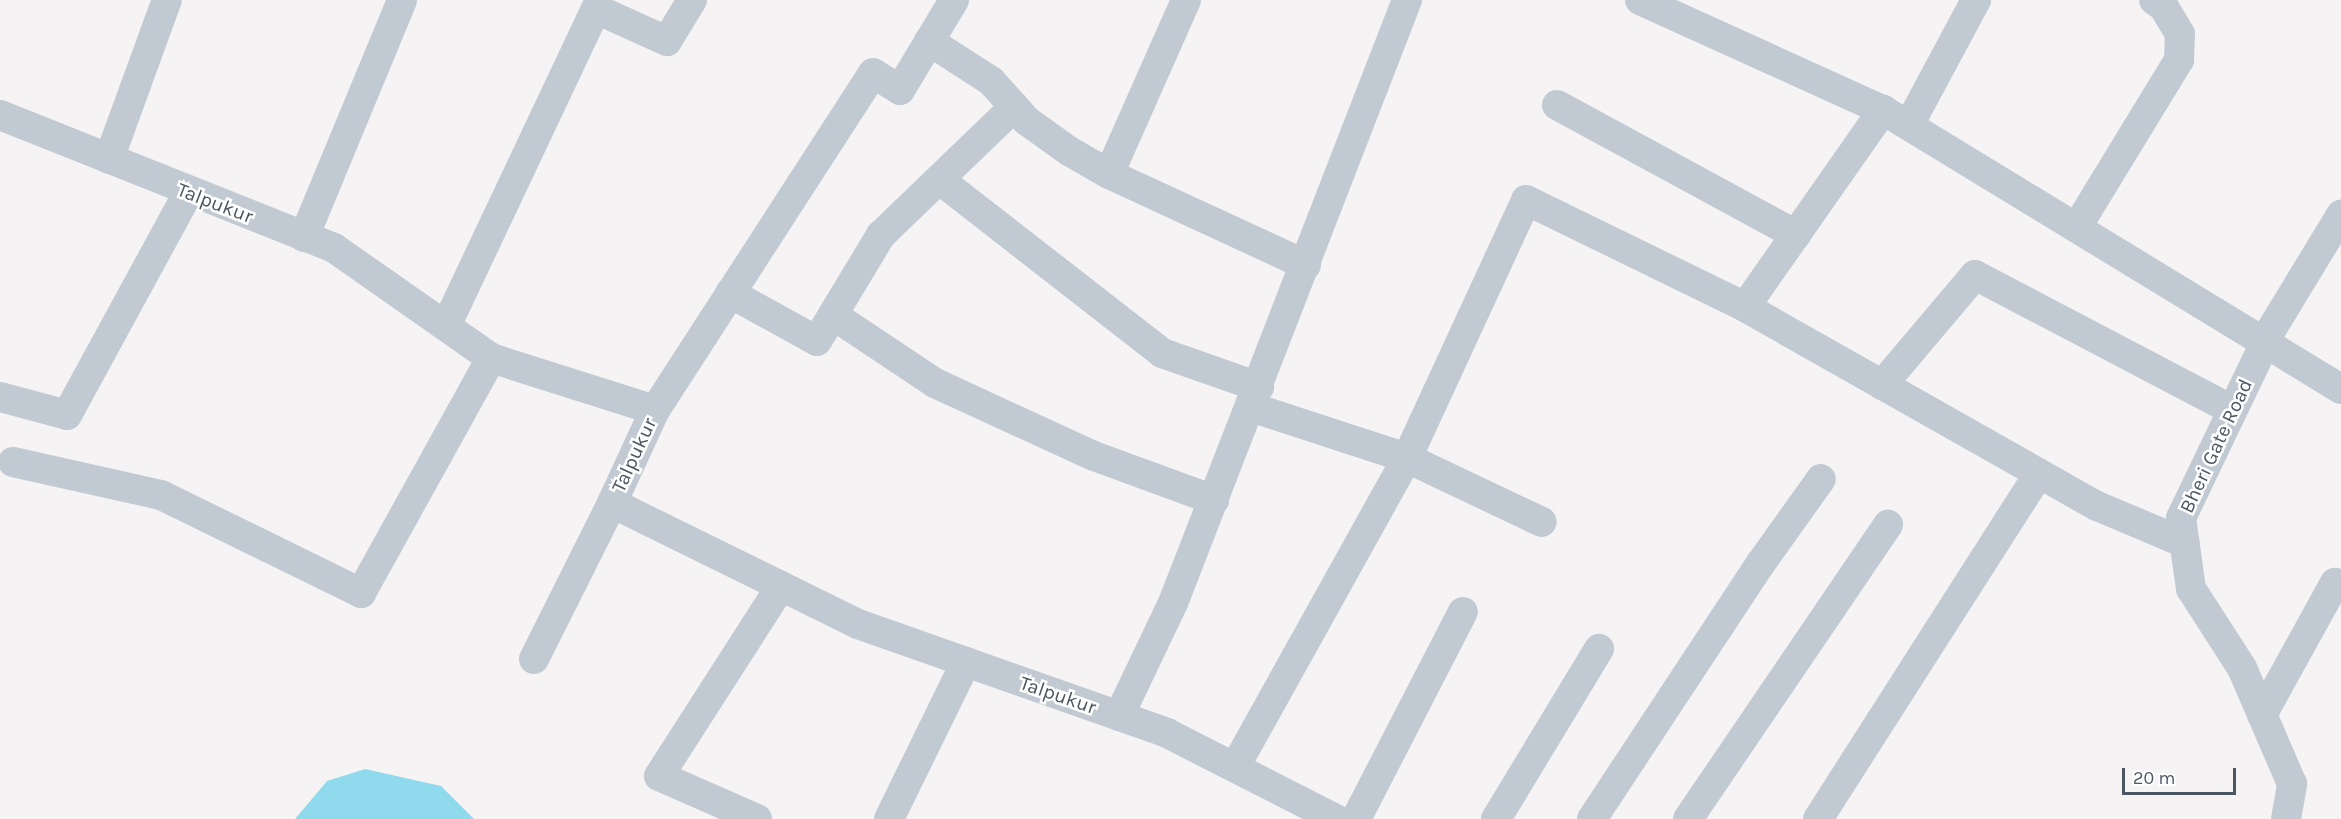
<!DOCTYPE html>
<style>
body{margin:0}
#map{position:relative;width:2341px;height:819px;overflow:hidden;background:#f5f3f3;font-family:Karla,sans-serif}
div>[style]{position:absolute}
.water>*{inset:0;background:#90daee}
.street>*{height:30px;margin:-15px;padding:0 15px;transform-origin:15px;border-radius:15px;background:#c1cad2}
span{translate:-50% -50%;white-space:nowrap;text-align:center;line-height:1.15;-webkit-text-stroke:5px #fff;paint-order:stroke}
.street-label{font-size:20px;color:#4a5661}
.scale{position:absolute;left:2122px;top:768px;width:114px;height:27px;box-sizing:border-box;border:3px solid #4a5661;border-top:0;padding-left:8px;font-size:18px;line-height:21px;white-space:nowrap;color:#4a5661;-webkit-text-stroke:4px #fff;paint-order:stroke}
</style>
<div id="map">
<div class="water">
<div style="clip-path:polygon(365px 769px,441px 786px,474px 819px,295px 819px,327px 781px)"></div>
</div>
<div class="street">
<div style="left:1640px;top:0;width:267px;rotate:24.4deg"></div>
<div style="left:1883px;top:110px;width:536px;rotate:31.35deg"></div>
<div style="left:929px;top:41px;width:74px;rotate:32.8deg"></div>
<div style="left:991px;top:81px;width:54px;rotate:48deg"></div>
<div style="left:1027px;top:121px;width:52px;rotate:35.5deg"></div>
<div style="left:1069px;top:151px;width:46px;rotate:29.9deg"></div>
<div style="left:1109px;top:174px;width:217px;rotate:24.8deg"></div>
<div style="left:1557px;top:105px;width:272px;rotate:28.5deg"></div>
<div style="left:0;top:115px;width:360px;rotate:21.7deg"></div>
<div style="left:334px;top:248px;width:192px;rotate:35deg"></div>
<div style="left:491px;top:358px;width:172px;rotate:17.6deg"></div>
<div style="left:655px;top:410px;width:102px;rotate:114.8deg"></div>
<div style="left:612px;top:503px;width:274px;rotate:26.2deg"></div>
<div style="left:858px;top:624px;width:328px;rotate:19.4deg"></div>
<div style="left:1167px;top:733px;width:190px;rotate:27deg"></div>
<div style="left:1909px;top:125px;width:142px;rotate:-61.8deg"></div>
<div style="left:109px;top:159px;width:169px;rotate:-70deg"></div>
<div style="left:1109px;top:174px;width:190px;rotate:-66.1deg"></div>
<div style="left:940px;top:180px;width:281px;rotate:37.9deg"></div>
<div style="left:1162px;top:353px;width:103px;rotate:19.3deg"></div>
<div style="left:2077px;top:227px;width:196px;rotate:-58.6deg"></div>
<div style="left:2179px;top:60px;width:26px;rotate:-88deg"></div>
<div style="left:2180px;top:34px;width:31px;rotate:-121deg"></div>
<div style="left:2164px;top:7px;width:12px;rotate:-145deg"></div>
<div style="left:304px;top:237px;width:256px;rotate:-67.5deg"></div>
<div style="left:730px;top:293px;width:99px;rotate:28.9deg"></div>
<div style="left:817px;top:341px;width:124px;rotate:-58.9deg"></div>
<div style="left:881px;top:235px;width:185px;rotate:-43.9deg"></div>
<div style="left:1745px;top:307px;width:241px;rotate:-55deg"></div>
<div style="left:833px;top:315px;width:123px;rotate:33.7deg"></div>
<div style="left:935px;top:383px;width:175px;rotate:24.7deg"></div>
<div style="left:1094px;top:456px;width:128px;rotate:20.1deg"></div>
<div style="left:446px;top:326px;width:351px;rotate:-64.7deg"></div>
<div style="left:596px;top:9px;width:78px;rotate:24.3deg"></div>
<div style="left:667px;top:41px;width:48px;rotate:-58.6deg"></div>
<div style="left:1882px;top:385px;width:144px;rotate:-49.8deg"></div>
<div style="left:1975px;top:275px;width:290px;rotate:27.7deg"></div>
<div style="left:0;top:397px;width:69px;rotate:15deg"></div>
<div style="left:67px;top:415px;width:253px;rotate:-61.4deg"></div>
<div style="left:1251px;top:407px;width:164px;rotate:18.1deg"></div>
<div style="left:1407px;top:458px;width:149px;rotate:25.4deg"></div>
<div style="left:655px;top:410px;width:401px;rotate:-57.1deg"></div>
<div style="left:873px;top:73px;width:32px;rotate:32deg"></div>
<div style="left:900px;top:90px;width:105px;rotate:-59deg"></div>
<div style="left:13px;top:462px;width:152px;rotate:12.6deg"></div>
<div style="left:161px;top:495px;width:223px;rotate:26.1deg"></div>
<div style="left:361px;top:593px;width:269px;rotate:-61deg"></div>
<div style="left:534px;top:659px;width:174px;rotate:-63.4deg"></div>
<div style="left:2262px;top:715px;width:151px;rotate:-61.1deg"></div>
<div style="left:2335px;top:583px;width:6px;rotate:18deg"></div>
<div style="left:1119px;top:716px;width:125px;rotate:-64.5deg"></div>
<div style="left:1173px;top:603px;width:647px;rotate:-68.79deg"></div>
<div style="left:1235px;top:767px;width:354px;rotate:-60.9deg"></div>
<div style="left:1407px;top:458px;width:284px;rotate:-65.2deg"></div>
<div style="left:1526px;top:200px;width:244px;rotate:26deg"></div>
<div style="left:1745px;top:307px;width:404px;rotate:29.5deg"></div>
<div style="left:2097px;top:506px;width:95px;rotate:22.8deg"></div>
<div style="left:757px;top:819px;width:107px;rotate:-156.3deg"></div>
<div style="left:659px;top:776px;width:226px;rotate:-57.3deg"></div>
<div style="left:889px;top:819px;width:175px;rotate:-63.9deg"></div>
<div style="left:1356px;top:819px;width:233px;rotate:-62.7deg"></div>
<div style="left:1496px;top:819px;width:199px;rotate:-58.8deg"></div>
<div style="left:1592px;top:819px;width:307px;rotate:-56.6deg"></div>
<div style="left:1761px;top:563px;width:103px;rotate:-54.5deg"></div>
<div style="left:1688px;top:819px;width:356px;rotate:-55.8deg"></div>
<div style="left:1818px;top:819px;width:410px;rotate:-57.4deg"></div>
<div style="left:2286px;top:819px;width:36px;rotate:-80deg"></div>
<div style="left:2292px;top:784px;width:126px;rotate:-113.3deg"></div>
<div style="left:2242px;top:668px;width:94px;rotate:-122.8deg"></div>
<div style="left:2191px;top:589px;width:72px;rotate:-98deg"></div>
<div style="left:2181px;top:518px;width:208px;rotate:-64.4deg"></div>
<div style="left:2271px;top:330px;width:135px;rotate:-58.7deg"></div>
</div>
<div class="street-label">
<span style="left:215px;top:203px;rotate:21deg">Talpukur</span>
<span style="left:2216px;top:446px;rotate:-65deg">Bheri Gate Road</span>
<span style="left:634px;top:455px;rotate:-65deg">Talpukur</span>
<span style="left:1058px;top:695px;rotate:19deg">Talpukur</span>
</div>
<div class="scale">20 m</div>
</div>
